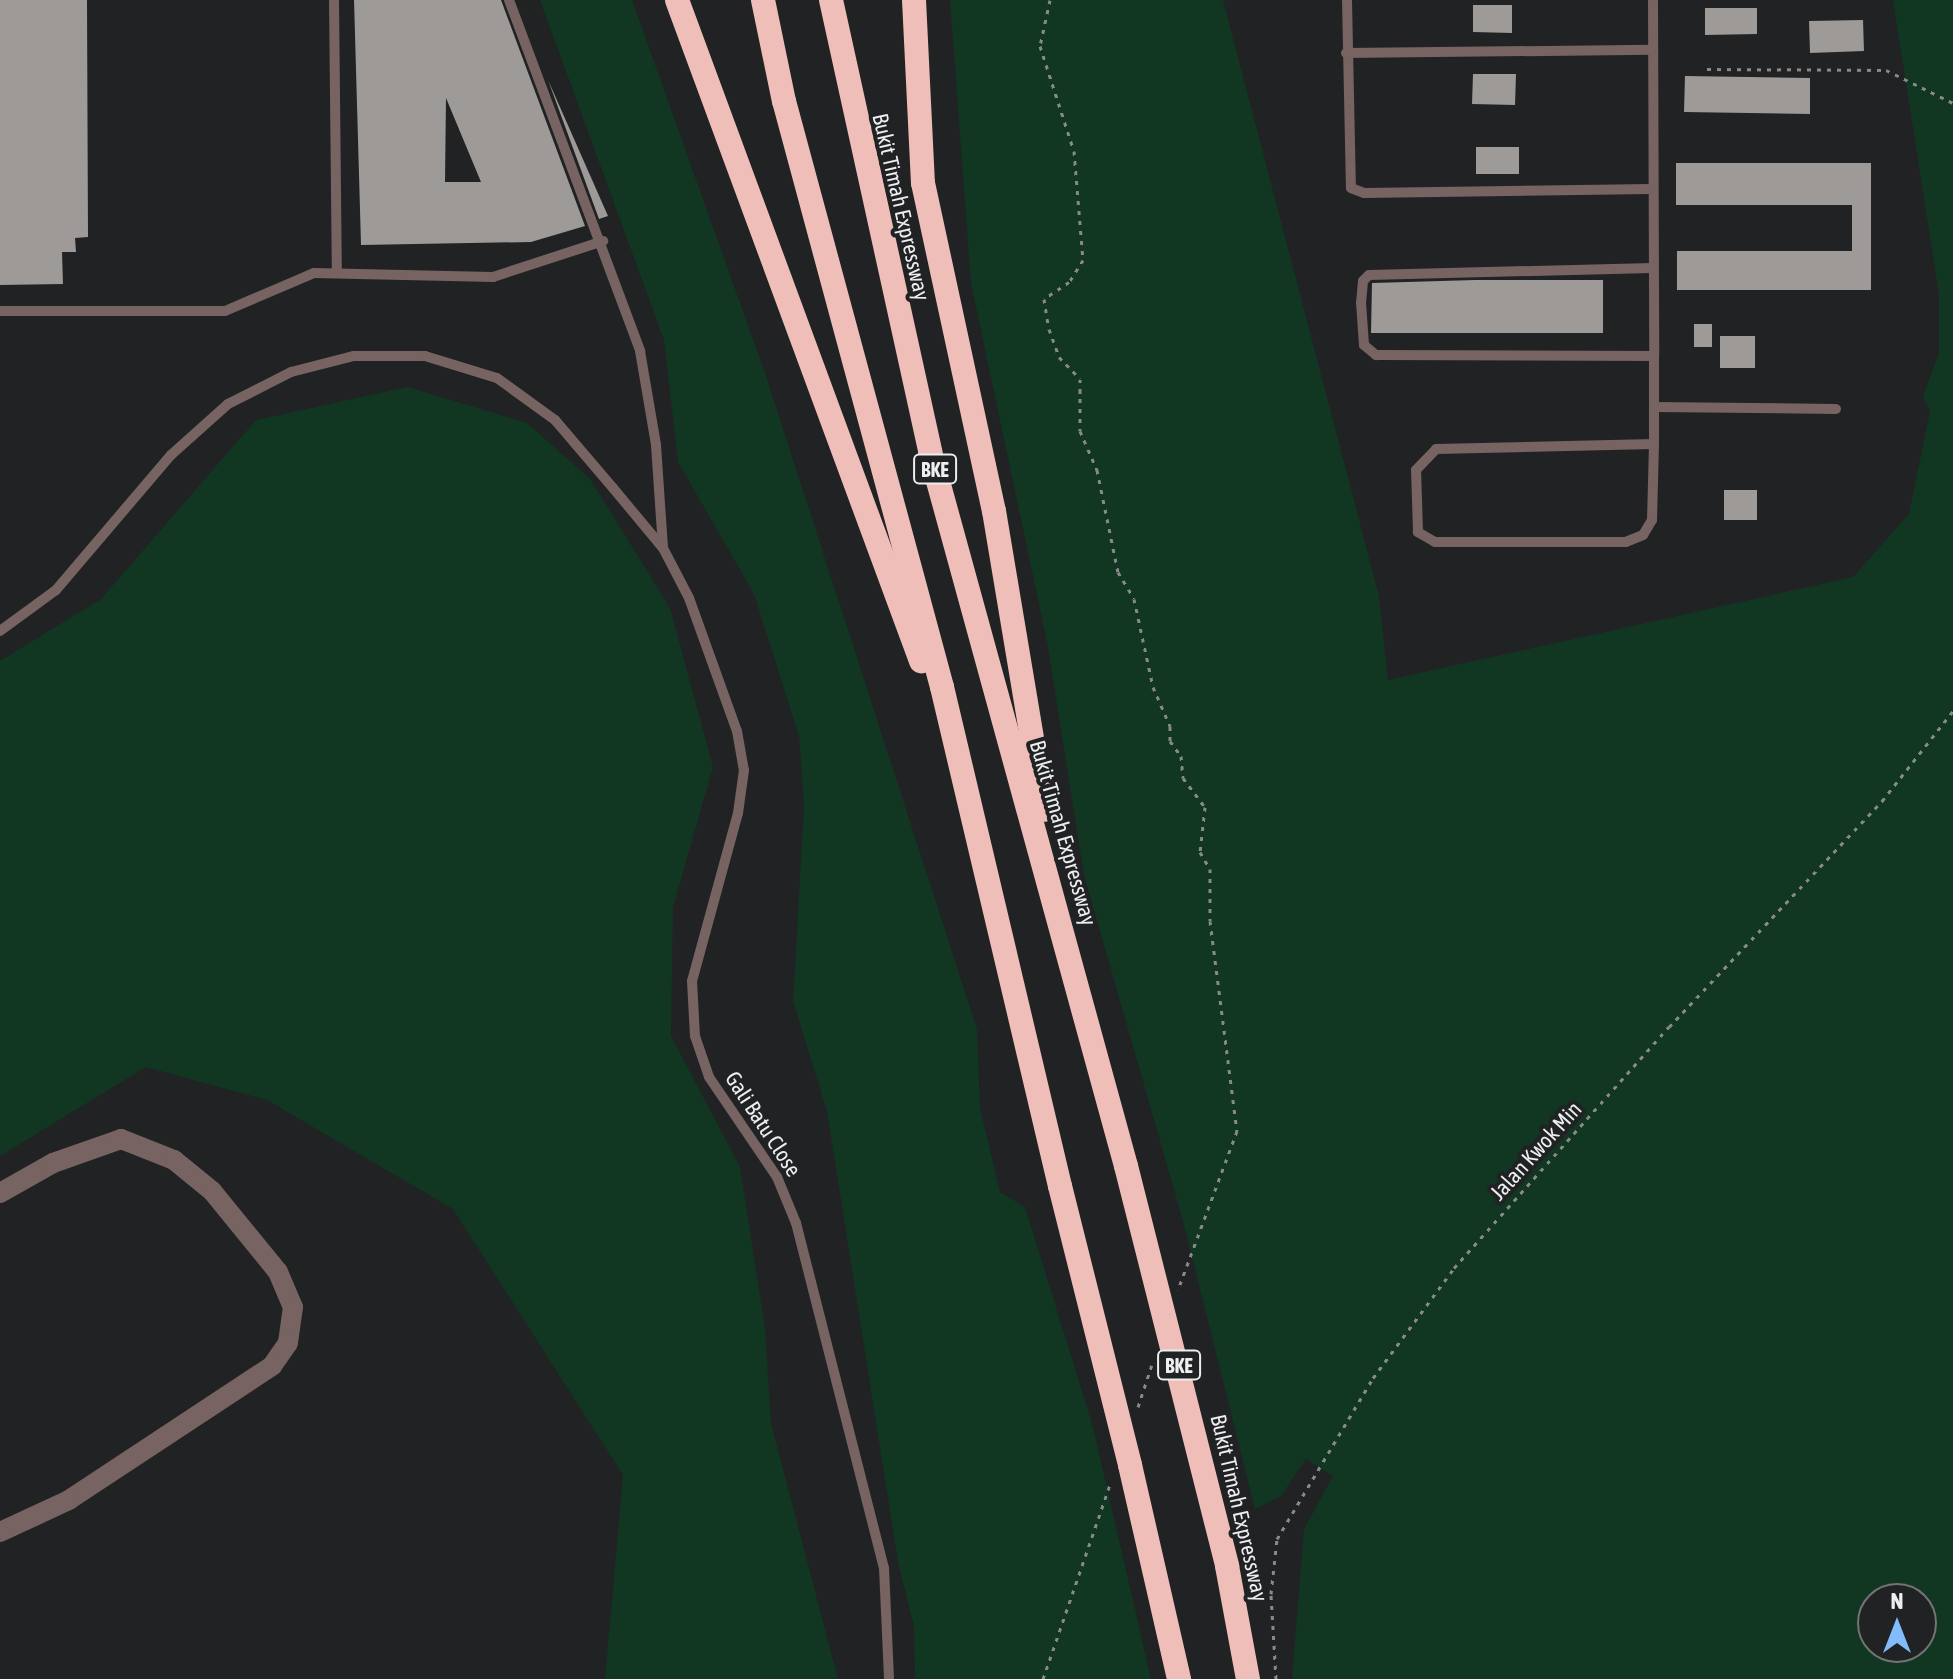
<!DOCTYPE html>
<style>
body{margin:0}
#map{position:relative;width:1953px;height:1679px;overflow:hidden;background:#212224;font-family:"Asap Condensed",sans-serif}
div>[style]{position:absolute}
.green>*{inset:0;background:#113622}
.building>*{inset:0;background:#9d9a98}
.path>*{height:3px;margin-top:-1.5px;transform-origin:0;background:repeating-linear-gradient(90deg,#88898b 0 4px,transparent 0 10px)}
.lane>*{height:10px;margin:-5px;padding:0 5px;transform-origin:5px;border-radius:5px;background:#776361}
.street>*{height:20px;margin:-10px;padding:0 10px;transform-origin:10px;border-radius:10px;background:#776361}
.highway>*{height:24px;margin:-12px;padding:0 12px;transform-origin:12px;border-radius:12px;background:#f0beb9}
.highway-bridge>*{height:24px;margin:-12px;padding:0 12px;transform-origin:12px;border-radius:12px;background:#f0beb9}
span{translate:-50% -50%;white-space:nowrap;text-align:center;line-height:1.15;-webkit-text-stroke:8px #212224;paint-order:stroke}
.shield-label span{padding:2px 6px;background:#212224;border:2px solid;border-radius:6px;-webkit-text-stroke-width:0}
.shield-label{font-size:20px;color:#edeeef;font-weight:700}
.street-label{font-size:22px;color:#edeeef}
.north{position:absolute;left:1857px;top:1583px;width:80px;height:80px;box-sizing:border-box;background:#212224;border:2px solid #737475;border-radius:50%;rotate:0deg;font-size:22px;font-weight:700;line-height:32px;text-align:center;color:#edeeef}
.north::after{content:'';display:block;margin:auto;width:28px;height:36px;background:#83bcfb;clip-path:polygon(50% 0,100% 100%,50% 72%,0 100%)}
</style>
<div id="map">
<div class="green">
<div style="clip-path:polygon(540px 0,632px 0,765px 373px,977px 1029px,980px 1108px,1000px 1192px,1025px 1207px,1093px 1427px,1151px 1679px,915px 1679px,914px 1626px,898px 1562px,827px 1111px,793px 1001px,804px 806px,799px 736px,754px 594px,678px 462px,664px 340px)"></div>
<div style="clip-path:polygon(evenodd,950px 0,1223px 0,1379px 596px,1388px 680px,1853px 577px,1909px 514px,1930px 411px,1923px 397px,1939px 352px,1939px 295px,1893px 0,1953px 0,1953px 1679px,1292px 1679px,1304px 1529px,1333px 1476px,1306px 1459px,1281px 1496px,1255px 1509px,1183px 1221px,1084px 875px,1047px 642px,971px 283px,950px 0,1873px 1599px,1921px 1599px,1921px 1647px,1873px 1647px,1873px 1599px)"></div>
<div style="clip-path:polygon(408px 387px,527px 423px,590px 479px,670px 608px,713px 767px,673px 907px,671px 1036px,740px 1167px,765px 1328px,771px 1423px,838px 1679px,605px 1679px,623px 1475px,453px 1209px,267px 1100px,146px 1067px,0 1156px,0 661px,101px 599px,256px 420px)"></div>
</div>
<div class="building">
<div style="clip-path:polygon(0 0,87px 0,88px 237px,75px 238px,76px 252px,62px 252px,63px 284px,0 285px)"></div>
<div style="clip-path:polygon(evenodd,354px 0,501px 0,585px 226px,531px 242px,361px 245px,354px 0,446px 98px,481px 182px,445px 182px,446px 98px)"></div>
<div style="clip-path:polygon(1473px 5px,1512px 5px,1512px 33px,1473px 32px)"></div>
<div style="clip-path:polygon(1705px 8px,1757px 8px,1757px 34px,1705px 35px)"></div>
<div style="clip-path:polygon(1863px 20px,1864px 51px,1810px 53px,1809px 21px)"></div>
<div style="clip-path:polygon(1473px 74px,1516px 74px,1515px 105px,1472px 104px)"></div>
<div style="clip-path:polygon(1685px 76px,1810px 78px,1810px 114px,1684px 112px)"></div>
<div style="clip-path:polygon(548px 80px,608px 216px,599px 219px)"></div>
<div style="clip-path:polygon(1476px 147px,1519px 147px,1519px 174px,1476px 174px)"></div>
<div style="clip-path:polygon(1676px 163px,1871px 163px,1871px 290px,1677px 290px,1677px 251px,1852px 251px,1852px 205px,1676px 205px)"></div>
<div style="clip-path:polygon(1475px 280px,1603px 280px,1603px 333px,1371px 333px,1372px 283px)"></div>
<div style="clip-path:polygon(1694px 324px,1712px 324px,1712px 347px,1694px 347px)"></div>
<div style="clip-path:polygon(1720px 336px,1755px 336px,1755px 368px,1720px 368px)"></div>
<div style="clip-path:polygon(1724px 490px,1757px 490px,1757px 520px,1724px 520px)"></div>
</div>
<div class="path">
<div style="left:1050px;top:0;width:47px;rotate:102.3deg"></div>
<div style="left:1040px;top:46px;width:110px;rotate:72.1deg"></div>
<div style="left:1074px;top:151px;width:109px;rotate:85.3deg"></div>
<div style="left:1083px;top:260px;width:26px;rotate:122deg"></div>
<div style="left:1069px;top:282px;width:30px;rotate:146deg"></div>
<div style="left:1044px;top:299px;width:30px;rotate:81deg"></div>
<div style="left:1049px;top:329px;width:30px;rotate:70deg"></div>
<div style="left:1059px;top:357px;width:30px;rotate:46deg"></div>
<div style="left:1080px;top:379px;width:52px;rotate:90deg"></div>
<div style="left:1080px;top:431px;width:43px;rotate:66.4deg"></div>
<div style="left:1097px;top:470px;width:104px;rotate:78.4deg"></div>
<div style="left:1118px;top:572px;width:31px;rotate:59deg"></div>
<div style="left:1134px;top:599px;width:90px;rotate:77.8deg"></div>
<div style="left:1153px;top:687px;width:43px;rotate:66.4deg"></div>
<div style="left:1170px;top:726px;width:15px;rotate:90deg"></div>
<div style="left:1170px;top:741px;width:19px;rotate:54deg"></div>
<div style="left:1181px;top:756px;width:22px;rotate:85deg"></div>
<div style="left:1183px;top:778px;width:36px;rotate:53deg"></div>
<div style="left:1205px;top:807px;width:45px;rotate:96.3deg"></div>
<div style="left:1200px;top:852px;width:20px;rotate:60deg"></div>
<div style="left:1210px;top:869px;width:52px;rotate:90deg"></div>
<div style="left:1210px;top:921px;width:212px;rotate:82.7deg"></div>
<div style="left:1237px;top:1131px;width:170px;rotate:110.4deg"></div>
<div style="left:1707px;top:69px;width:179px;rotate:0.3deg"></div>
<div style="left:1886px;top:70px;width:75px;rotate:26.2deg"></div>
<div style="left:1138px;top:1407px;width:48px;rotate:-71.9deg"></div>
<div style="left:1043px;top:1679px;width:208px;rotate:-71deg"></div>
<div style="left:1276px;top:1679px;width:85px;rotate:-93.4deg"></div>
<div style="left:1271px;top:1594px;width:55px;rotate:-83.8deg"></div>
<div style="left:1277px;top:1539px;width:187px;rotate:-59.2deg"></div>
<div style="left:1373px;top:1378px;width:137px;rotate:-53.6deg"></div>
<div style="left:1454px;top:1268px;width:323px;rotate:-48.3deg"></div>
<div style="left:1669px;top:1027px;width:311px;rotate:-46.7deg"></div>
<div style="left:1882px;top:801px;width:115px;rotate:-51.7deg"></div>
</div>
<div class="lane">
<div style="left:334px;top:0;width:273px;rotate:89.4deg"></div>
<div style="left:509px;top:0;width:375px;rotate:69.5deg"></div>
<div style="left:640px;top:351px;width:95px;rotate:80.3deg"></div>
<div style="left:656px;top:445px;width:103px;rotate:86.1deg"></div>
<div style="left:1347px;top:0;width:188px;rotate:88.8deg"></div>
<div style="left:1351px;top:188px;width:14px;rotate:21deg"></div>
<div style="left:1364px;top:193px;width:287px;rotate:-0.8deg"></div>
<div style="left:1653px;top:0;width:356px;rotate:89.8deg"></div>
<div style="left:1654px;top:356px;width:88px;rotate:90deg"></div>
<div style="left:1654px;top:444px;width:76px;rotate:91.5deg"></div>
<div style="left:1652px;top:520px;width:17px;rotate:121deg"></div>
<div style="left:1643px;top:535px;width:18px;rotate:158deg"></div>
<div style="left:1626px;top:542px;width:191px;rotate:180deg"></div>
<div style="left:1435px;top:542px;width:20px;rotate:-150deg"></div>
<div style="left:1418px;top:532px;width:62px;rotate:-91.8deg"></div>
<div style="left:1416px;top:470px;width:29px;rotate:-46deg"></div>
<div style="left:1436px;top:449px;width:218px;rotate:-1.3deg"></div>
<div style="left:1346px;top:53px;width:306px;rotate:-0.6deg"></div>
<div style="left:1652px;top:268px;width:283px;rotate:178.6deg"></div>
<div style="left:1369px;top:275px;width:8px;rotate:135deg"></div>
<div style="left:1363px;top:281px;width:21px;rotate:95deg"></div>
<div style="left:1361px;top:302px;width:43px;rotate:86deg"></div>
<div style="left:1364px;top:345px;width:16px;rotate:40deg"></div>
<div style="left:1376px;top:355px;width:278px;rotate:0.2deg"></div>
<div style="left:0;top:311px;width:225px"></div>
<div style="left:225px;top:311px;width:97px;rotate:-23.1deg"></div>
<div style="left:314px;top:273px;width:179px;rotate:1.3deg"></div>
<div style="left:493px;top:277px;width:116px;rotate:-18.1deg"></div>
<div style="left:1654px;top:407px;width:182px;rotate:0.6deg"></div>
<div style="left:0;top:631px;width:69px;rotate:-36.2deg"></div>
<div style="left:56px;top:590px;width:177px;rotate:-49.6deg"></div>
<div style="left:171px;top:455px;width:76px;rotate:-41.8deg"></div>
<div style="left:228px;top:404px;width:71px;rotate:-26.9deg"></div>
<div style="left:291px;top:372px;width:65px;rotate:-14.3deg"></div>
<div style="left:354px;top:356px;width:71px"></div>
<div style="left:425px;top:356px;width:75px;rotate:17deg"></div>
<div style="left:497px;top:378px;width:72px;rotate:35.9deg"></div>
<div style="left:555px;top:420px;width:89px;rotate:49.5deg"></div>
<div style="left:613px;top:488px;width:78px;rotate:50.2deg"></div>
<div style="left:663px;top:548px;width:56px;rotate:62.5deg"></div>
<div style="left:689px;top:598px;width:141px;rotate:70.2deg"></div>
<div style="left:737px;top:731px;width:40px;rotate:80deg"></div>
<div style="left:744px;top:770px;width:43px;rotate:97.9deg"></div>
<div style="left:738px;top:813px;width:174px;rotate:105.3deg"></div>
<div style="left:692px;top:981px;width:55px;rotate:86.9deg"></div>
<div style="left:695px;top:1036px;width:43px;rotate:71.1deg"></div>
<div style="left:709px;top:1077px;width:121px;rotate:55.8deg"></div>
<div style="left:777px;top:1177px;width:50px;rotate:67.6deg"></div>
<div style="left:796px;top:1223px;width:356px;rotate:75.7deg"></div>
<div style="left:884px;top:1568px;width:111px;rotate:87.4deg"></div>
</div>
<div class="street">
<div style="left:0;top:1193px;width:61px;rotate:-29.5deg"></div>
<div style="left:53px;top:1163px;width:72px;rotate:-19.4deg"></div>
<div style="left:121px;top:1139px;width:57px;rotate:21.6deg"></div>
<div style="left:174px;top:1160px;width:49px;rotate:39.2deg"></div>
<div style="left:212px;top:1191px;width:104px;rotate:50.8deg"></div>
<div style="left:278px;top:1272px;width:38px;rotate:67deg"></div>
<div style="left:293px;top:1307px;width:36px;rotate:98deg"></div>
<div style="left:288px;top:1343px;width:28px;rotate:125deg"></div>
<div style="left:272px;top:1366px;width:243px;rotate:146.6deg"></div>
<div style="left:69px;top:1500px;width:76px;rotate:155.1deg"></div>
</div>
<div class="highway">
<div style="left:677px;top:0;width:705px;rotate:69.74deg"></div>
<div style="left:763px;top:0;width:103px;rotate:78.3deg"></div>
<div style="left:784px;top:101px;width:607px;rotate:74.91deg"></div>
<div style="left:942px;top:687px;width:513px;rotate:76.7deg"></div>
<div style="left:831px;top:0;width:463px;rotate:77.6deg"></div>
<div style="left:930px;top:452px;width:740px;rotate:74.65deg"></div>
<div style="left:914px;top:0;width:183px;rotate:87.2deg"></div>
<div style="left:923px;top:183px;width:336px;rotate:77.8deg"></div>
<div style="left:994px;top:511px;width:303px;rotate:80.5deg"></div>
<div style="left:1130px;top:1465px;width:220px;rotate:77.1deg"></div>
<div style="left:1227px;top:1566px;width:115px;rotate:79.5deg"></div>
</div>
<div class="highway-bridge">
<div style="left:1126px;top:1166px;width:413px;rotate:75.8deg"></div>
<div style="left:1060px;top:1186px;width:288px;rotate:75.9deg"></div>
</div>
<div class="shield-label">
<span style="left:935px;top:469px">BKE</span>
<span style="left:1179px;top:1365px">BKE</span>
</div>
<div class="street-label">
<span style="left:901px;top:207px;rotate:77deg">Bukit Timah Expressway</span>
<span style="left:1063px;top:833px;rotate:74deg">Bukit Timah Expressway</span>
<span style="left:763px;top:1124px;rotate:57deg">Gali Batu Close</span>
<span style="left:1536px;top:1151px;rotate:-48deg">Jalan Kwok Min</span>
<span style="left:1239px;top:1508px;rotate:77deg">Bukit Timah Expressway</span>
</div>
<div class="north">N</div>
</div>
